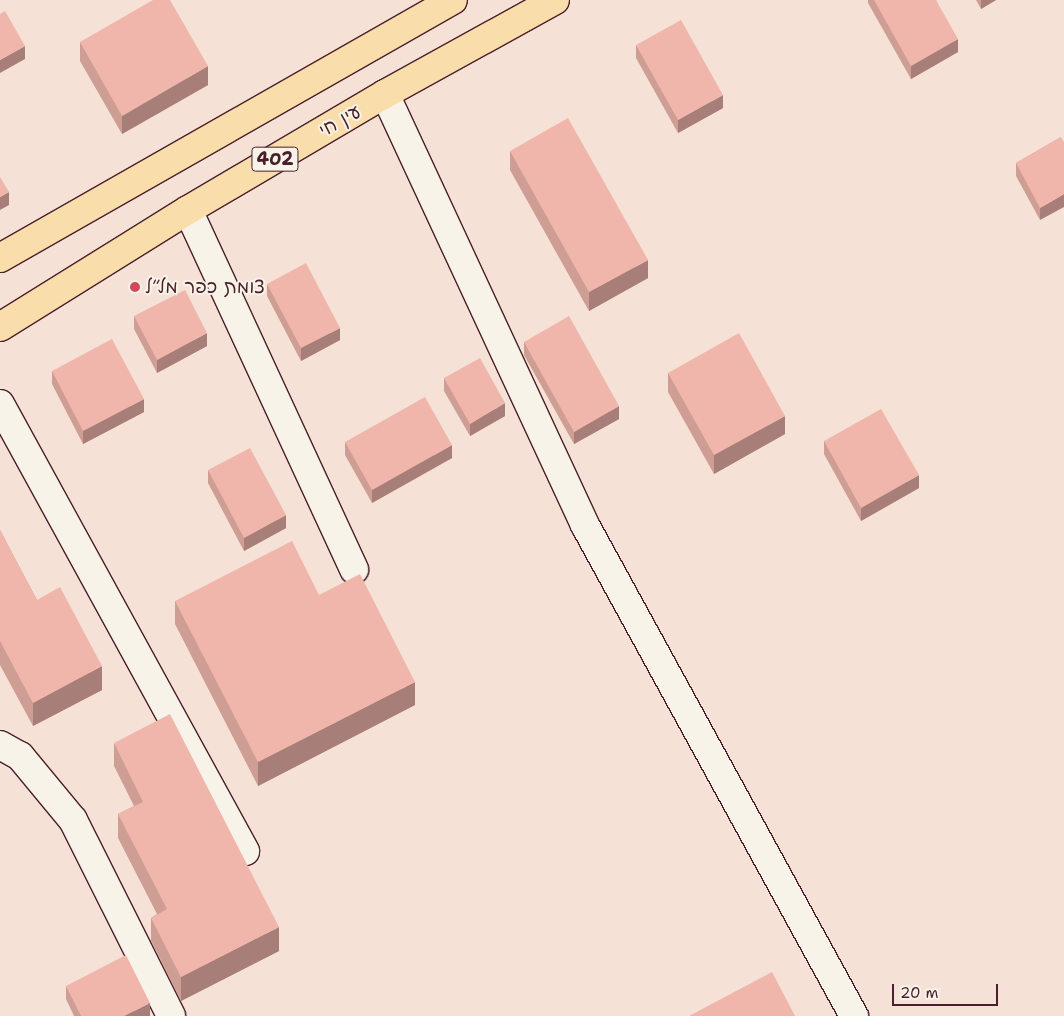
<!DOCTYPE html>
<meta charset="utf-8">
<style>
body{margin:0}
#map{position:relative;width:1064px;height:1016px;overflow:hidden;background:#f5e1d6;font-family:"Shantell Sans","Playpen Sans Hebrew",sans-serif}
div>[style]{position:absolute}
.roads{filter:drop-shadow(1px 0 #4a1f2b) drop-shadow(-1px 0 #4a1f2b) drop-shadow(0 1px #4a1f2b) drop-shadow(0 -1px #4a1f2b)}
.minor>*{height:28px;margin:-14px;padding:0 14px;transform-origin:14px;border-radius:14px;background:#f7f3e8}
.major>*{height:28px;margin:-14px;padding:0 14px;transform-origin:14px;border-radius:14px;background:#f9deab}
.wall>*{inset:0;background:#ce9d93}
.shaded-wall>*{inset:0;background:#a87f78}
.building>*{inset:0;background:#f0b6ab}
.dots>*{width:14px;height:14px;translate:-50% -50%;box-sizing:border-box;border:2px solid #f7f3e8;border-radius:50%}
span{translate:-50% -50%;white-space:nowrap;text-align:center;line-height:1.15;-webkit-text-stroke:4px #f7f3e8;paint-order:stroke}
.shield-label span{padding:1px 4px;background:#f7f3e8;border:1px solid;border-radius:4px;-webkit-text-stroke-width:0}
.shield-label{font-size:18px;color:#4a1f2b;font-weight:700}
.street-label{font-size:19px;color:#4a1f2b}
.poi-label{font-size:19px;color:#4a1f2b}
.left{translate:0 -50%;text-align:left}
.scale{position:absolute;left:892px;top:984px;width:106px;height:22px;box-sizing:border-box;border:2px solid #4a1f2b;border-top:0;padding-left:6px;font-size:15px;line-height:18px;white-space:nowrap;color:#4a1f2b;-webkit-text-stroke:4px #f7f3e8;paint-order:stroke}
</style>
<div id="map">
<div class="roads">
<div class="minor">
<div style="left:385px;top:94px;width:475px;rotate:65.1deg"></div>
<div style="left:585px;top:525px;width:560px;rotate:61.28deg"></div>
<div style="left:188px;top:210px;width:396px;rotate:65.2deg"></div>
<div style="left:0;top:404px;width:510px;rotate:61.27deg"></div>
<div style="left:0;top:745px;width:23px;rotate:29deg"></div>
<div style="left:20px;top:756px;width:83px;rotate:50.4deg"></div>
<div style="left:73px;top:820px;width:219px;rotate:63.4deg"></div>
</div>
<div class="major">
<div style="left:0;top:258px;width:521px;rotate:-29.66deg"></div>
<div style="left:0;top:327px;width:221px;rotate:-31.9deg"></div>
<div style="left:188px;top:210px;width:229px;rotate:-30.5deg"></div>
<div style="left:385px;top:94px;width:194px;rotate:-28.9deg"></div>
</div>
</div>
<div class="wall">
<div style="clip-path:polygon(868px 0,936px 0,958px 52px,911px 79px,868px 3px)"></div>
<div style="clip-path:polygon(976px 0,996px 0,981px 9px)"></div>
<div style="clip-path:polygon(80px 42px,208px 85px,122px 134px,80px 61px)"></div>
<div style="clip-path:polygon(636px 45px,723px 108px,678px 133px,636px 58px)"></div>
<div style="clip-path:polygon(1061px 137px,1040px 220px,1016px 176px,1016px 163px)"></div>
<div style="clip-path:polygon(510px 151px,648px 278px,589px 311px,510px 170px)"></div>
<div style="clip-path:polygon(267px 284px,340px 340px,301px 361px,267px 296px)"></div>
<div style="clip-path:polygon(134px 316px,207px 346px,157px 373px,134px 329px)"></div>
<div style="clip-path:polygon(524px 342px,619px 419px,574px 444px,524px 355px)"></div>
<div style="clip-path:polygon(52px 371px,144px 412px,83px 444px,52px 384px)"></div>
<div style="clip-path:polygon(668px 373px,785px 434px,714px 474px,668px 392px)"></div>
<div style="clip-path:polygon(444px 378px,505px 416px,470px 436px,444px 391px)"></div>
<div style="clip-path:polygon(824px 441px,919px 488px,861px 521px,824px 454px)"></div>
<div style="clip-path:polygon(345px 442px,452px 458px,372px 503px,345px 455px)"></div>
<div style="clip-path:polygon(208px 470px,286px 528px,244px 551px,208px 483px)"></div>
<div style="clip-path:polygon(0 530px,37px 600px,102px 690px,33px 726px,0 665px)"></div>
<div style="clip-path:polygon(319px 595px,415px 705px,258px 786px,175px 624px,175px 601px)"></div>
<div style="clip-path:polygon(114px 743px,279px 951px,181px 1001px,151px 941px,151px 918px,157px 914px,118px 838px,118px 814px,134px 806px,114px 766px)"></div>
<div style="clip-path:polygon(66px 986px,150px 1016px,74px 1016px,66px 999px)"></div>
</div>
<div class="shaded-wall">
<div style="clip-path:polygon(981px 0,996px 0,981px 9px)"></div>
<div style="clip-path:polygon(958px 39px,958px 52px,911px 79px,911px 66px)"></div>
<div style="clip-path:polygon(25px 46px,25px 59px,0 73px,0 60px)"></div>
<div style="clip-path:polygon(208px 66px,208px 85px,122px 134px,122px 116px)"></div>
<div style="clip-path:polygon(723px 95px,723px 108px,678px 133px,678px 120px)"></div>
<div style="clip-path:polygon(9px 192px,9px 205px,0 210px,0 197px)"></div>
<div style="clip-path:polygon(1064px 194px,1064px 207px,1040px 220px,1040px 208px)"></div>
<div style="clip-path:polygon(648px 260px,648px 278px,589px 311px,589px 292px)"></div>
<div style="clip-path:polygon(340px 328px,340px 340px,301px 361px,301px 348px)"></div>
<div style="clip-path:polygon(207px 333px,207px 346px,157px 373px,157px 360px)"></div>
<div style="clip-path:polygon(144px 399px,144px 412px,83px 444px,83px 431px)"></div>
<div style="clip-path:polygon(505px 403px,505px 416px,470px 436px,470px 424px)"></div>
<div style="clip-path:polygon(619px 406px,619px 419px,574px 444px,574px 432px)"></div>
<div style="clip-path:polygon(785px 416px,785px 434px,714px 474px,714px 455px)"></div>
<div style="clip-path:polygon(452px 445px,452px 458px,372px 503px,372px 490px)"></div>
<div style="clip-path:polygon(919px 475px,919px 488px,861px 521px,861px 508px)"></div>
<div style="clip-path:polygon(286px 515px,286px 528px,244px 551px,244px 538px)"></div>
<div style="clip-path:polygon(102px 666px,102px 690px,33px 726px,33px 703px)"></div>
<div style="clip-path:polygon(415px 682px,415px 705px,258px 786px,258px 762px)"></div>
<div style="clip-path:polygon(279px 927px,279px 951px,181px 1001px,181px 977px)"></div>
<div style="clip-path:polygon(150px 1003px,150px 1016px,124px 1016px)"></div>
</div>
<div class="building">
<div style="clip-path:polygon(153px 0,170px 0,208px 66px,122px 116px,80px 42px)"></div>
<div style="clip-path:polygon(874px 0,936px 0,958px 39px,911px 66px)"></div>
<div style="clip-path:polygon(5px 11px,25px 46px,0 60px,0 14px)"></div>
<div style="clip-path:polygon(681px 20px,723px 95px,678px 120px,636px 45px)"></div>
<div style="clip-path:polygon(568px 118px,648px 260px,589px 292px,510px 151px)"></div>
<div style="clip-path:polygon(1061px 137px,1064px 142px,1064px 194px,1040px 208px,1016px 163px)"></div>
<div style="clip-path:polygon(0 177px,9px 192px,0 197px)"></div>
<div style="clip-path:polygon(306px 263px,340px 328px,301px 348px,267px 284px)"></div>
<div style="clip-path:polygon(185px 290px,207px 333px,157px 360px,134px 316px)"></div>
<div style="clip-path:polygon(569px 316px,619px 406px,574px 432px,524px 342px)"></div>
<div style="clip-path:polygon(739px 333px,785px 416px,714px 455px,668px 373px)"></div>
<div style="clip-path:polygon(112px 339px,144px 399px,83px 431px,52px 371px)"></div>
<div style="clip-path:polygon(480px 358px,505px 403px,470px 424px,444px 378px)"></div>
<div style="clip-path:polygon(425px 397px,452px 445px,372px 490px,345px 442px)"></div>
<div style="clip-path:polygon(881px 409px,919px 475px,861px 508px,824px 441px)"></div>
<div style="clip-path:polygon(250px 448px,286px 515px,244px 538px,208px 470px)"></div>
<div style="clip-path:polygon(0 530px,37px 600px,60px 587px,102px 666px,33px 703px,0 641px)"></div>
<div style="clip-path:polygon(292px 541px,319px 595px,360px 574px,415px 682px,258px 762px,175px 601px)"></div>
<div style="clip-path:polygon(170px 714px,279px 927px,181px 977px,151px 918px,167px 909px,118px 814px,143px 802px,114px 743px)"></div>
<div style="clip-path:polygon(126px 955px,150px 1003px,124px 1016px,81px 1016px,66px 986px)"></div>
<div style="clip-path:polygon(772px 972px,795px 1016px,689px 1016px)"></div>
</div>
<div class="dots">
<div style="left:135px;top:287px;background:#d1495b"></div>
</div>
<div class="shield-label">
<span style="left:275px;top:159px">402</span>
</div>
<div class="street-label">
<span style="left:340px;top:121px;rotate:-30deg">עין חי</span>
</div>
<div class="poi-label">
<span class="left" style="left:145px;top:287px">צומת כפר מל״ל</span>
</div>
<div class="scale">20 m</div>
</div>
